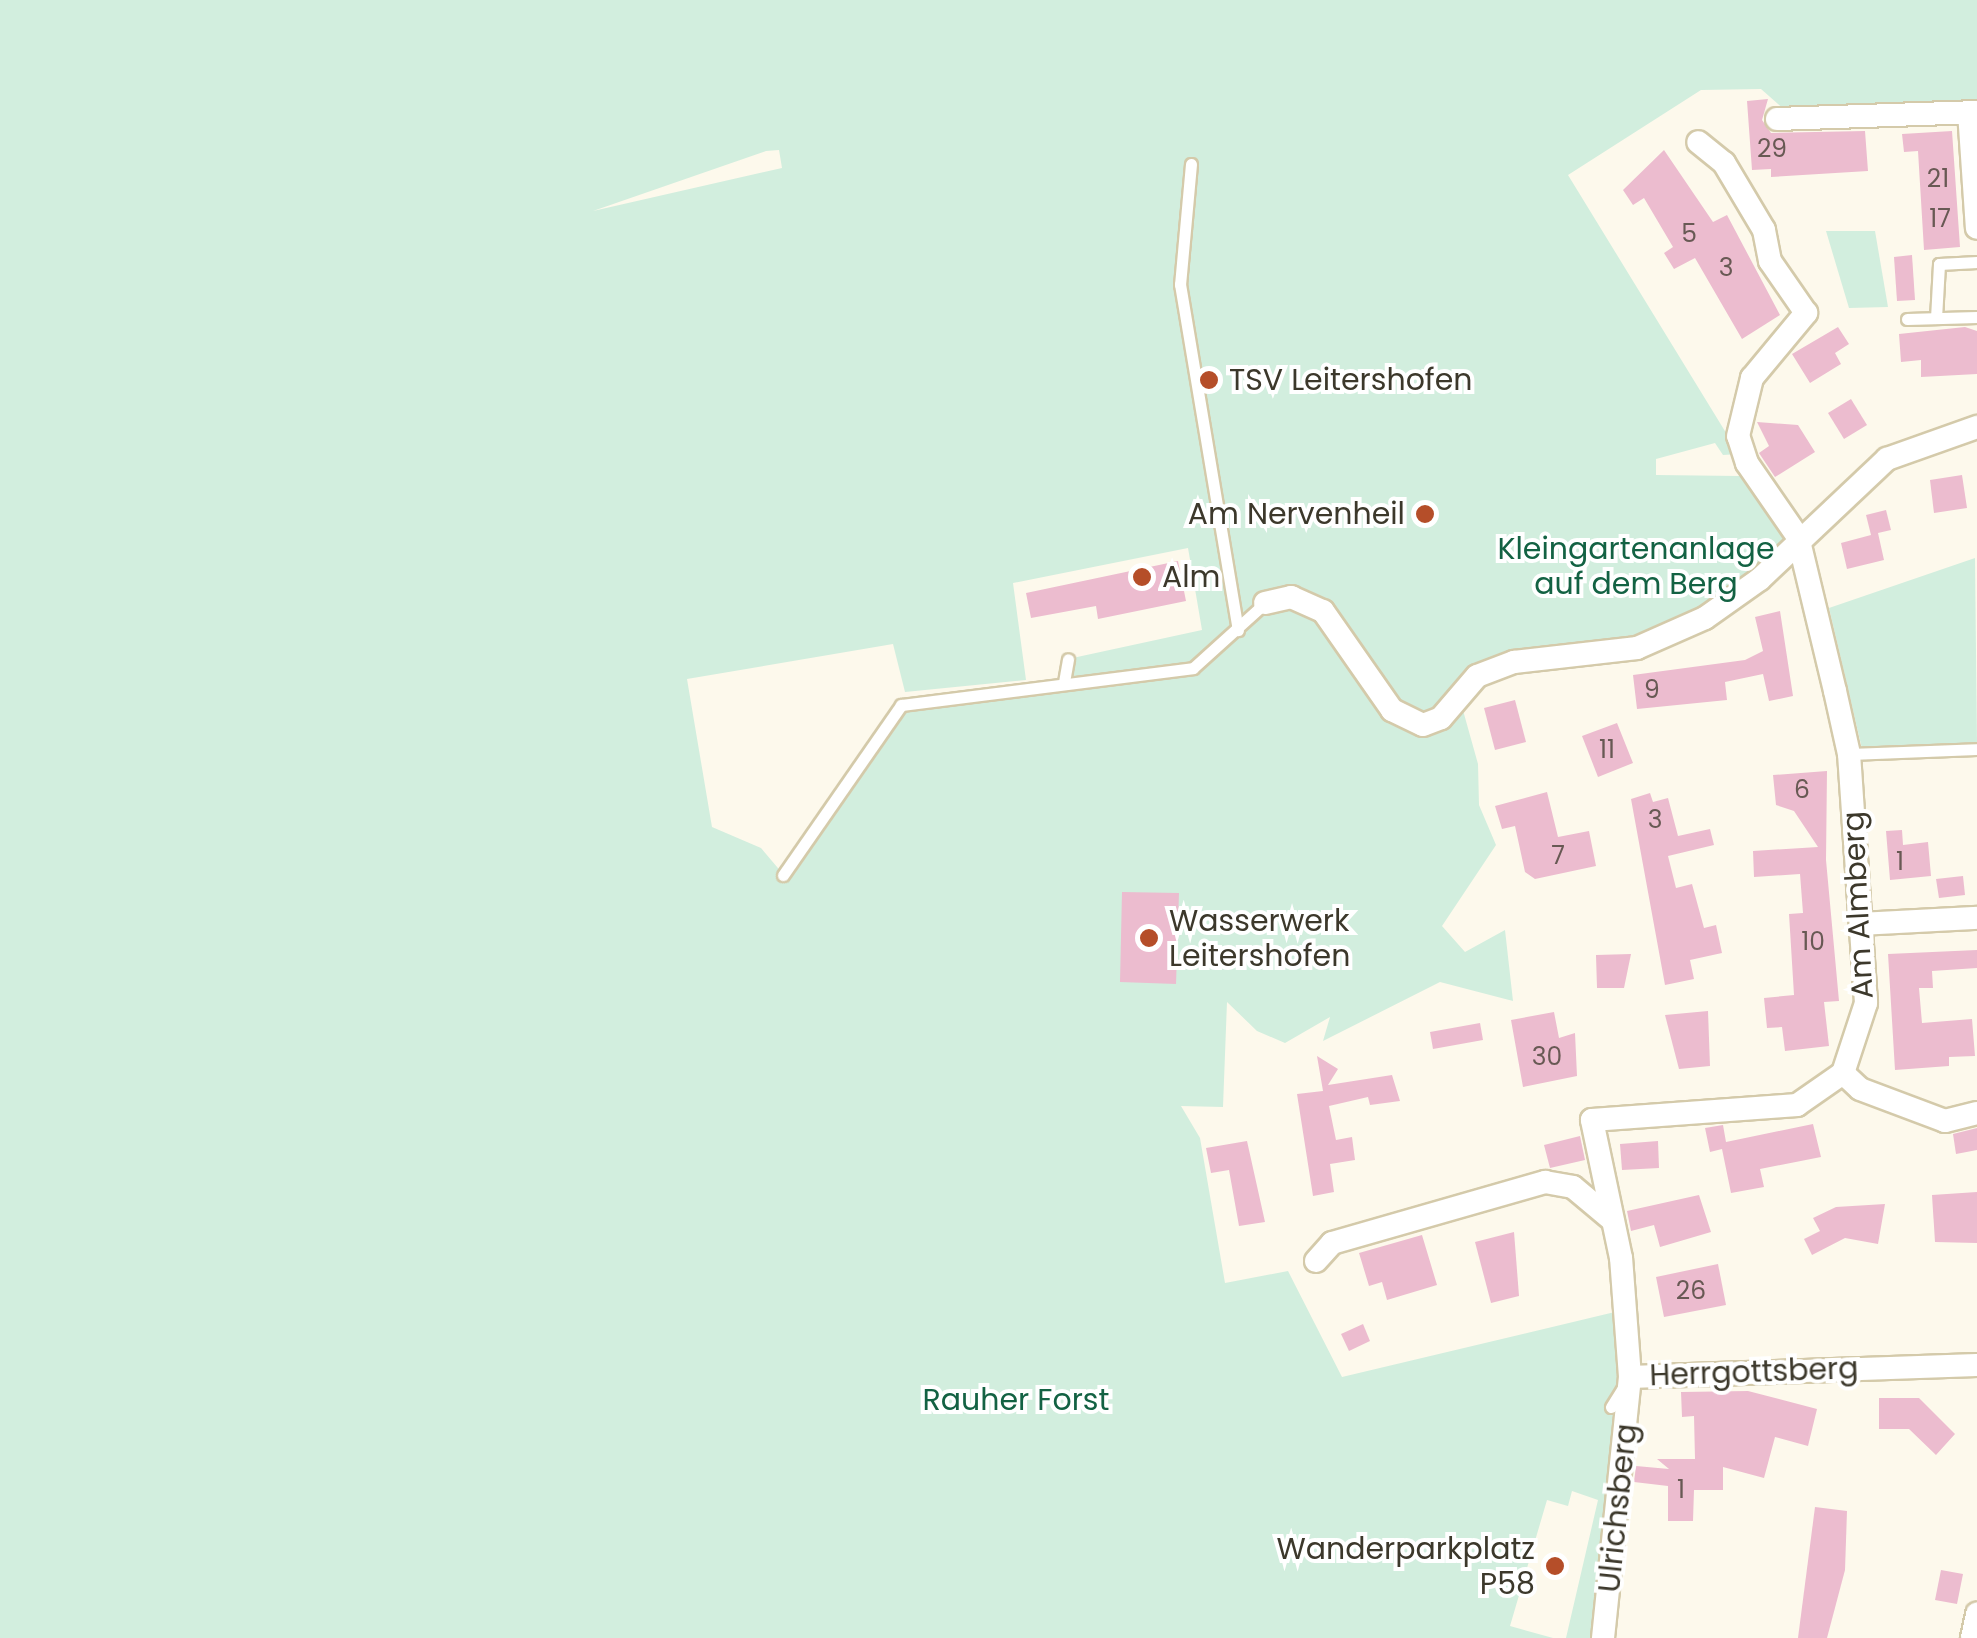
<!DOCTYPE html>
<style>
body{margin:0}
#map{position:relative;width:1977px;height:1638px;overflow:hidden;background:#fdf9ec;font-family:Poppins,sans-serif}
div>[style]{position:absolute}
.green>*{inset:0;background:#d2eede}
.building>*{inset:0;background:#ecbccf}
.roads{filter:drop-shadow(2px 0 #d4caaa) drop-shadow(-2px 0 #d4caaa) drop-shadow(0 2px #d4caaa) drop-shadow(0 -2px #d4caaa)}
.lane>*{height:11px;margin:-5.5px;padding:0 5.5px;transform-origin:5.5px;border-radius:5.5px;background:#fff}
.street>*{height:22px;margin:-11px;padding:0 11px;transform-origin:11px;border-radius:11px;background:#fff}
.dots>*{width:28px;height:28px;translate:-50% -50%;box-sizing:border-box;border:5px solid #fff;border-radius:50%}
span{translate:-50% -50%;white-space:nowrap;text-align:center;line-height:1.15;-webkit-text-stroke:8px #fff;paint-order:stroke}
.number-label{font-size:25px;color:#685954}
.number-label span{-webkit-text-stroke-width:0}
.poi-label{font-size:30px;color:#3c382b}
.left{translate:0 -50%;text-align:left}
.right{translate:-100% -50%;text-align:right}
.park-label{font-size:30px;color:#136243}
.street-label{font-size:30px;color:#3c382b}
</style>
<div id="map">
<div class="green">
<div style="clip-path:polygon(evenodd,0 0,1977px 0,1977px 112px,1794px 118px,1761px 89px,1701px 90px,1568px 175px,1739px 454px,1723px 455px,1715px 443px,1656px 459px,1656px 475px,1739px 476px,1747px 463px,1798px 537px,1760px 579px,1637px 648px,1514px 663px,1459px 696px,1478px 764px,1479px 805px,1496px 845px,1442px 926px,1465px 952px,1505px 930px,1513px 1001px,1440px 982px,1323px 1041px,1330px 1017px,1285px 1043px,1257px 1031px,1227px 1002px,1223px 1107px,1181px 1106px,1200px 1138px,1225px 1283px,1288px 1271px,1342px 1377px,1619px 1311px,1621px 1375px,1594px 1638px,1566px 1638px,1598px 1500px,1572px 1491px,1568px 1506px,1547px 1500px,1510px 1626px,1553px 1638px,0 1638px,0 0,779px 150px,782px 168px,593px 211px,766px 151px,779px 150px,0 0,1188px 548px,1202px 630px,1068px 659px,1063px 682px,901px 705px,783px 874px,761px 848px,712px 827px,687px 679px,893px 644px,905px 692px,1026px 680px,1013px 583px,1188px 548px)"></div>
<div style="clip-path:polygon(1826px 231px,1875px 231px,1888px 307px,1849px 308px)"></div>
<div style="clip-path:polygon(1975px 558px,1977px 745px,1862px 749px,1829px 608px)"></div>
</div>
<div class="building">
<div style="clip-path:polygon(1768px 99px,1762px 120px,1771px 133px,1865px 131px,1868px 171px,1771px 177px,1771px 169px,1752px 170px,1747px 101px)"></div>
<div style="clip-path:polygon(1952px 131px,1960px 247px,1924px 250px,1918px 151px,1904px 152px,1902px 134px)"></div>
<div style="clip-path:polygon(1664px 150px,1713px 222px,1727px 215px,1780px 315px,1742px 339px,1695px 258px,1674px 269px,1664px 253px,1673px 247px,1644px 198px,1633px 205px,1623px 190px)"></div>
<div style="clip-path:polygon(1912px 255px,1915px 300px,1897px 301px,1894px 257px)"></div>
<div style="clip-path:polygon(1838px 327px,1849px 344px,1835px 353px,1841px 364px,1810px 383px,1792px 354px)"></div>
<div style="clip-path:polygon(1965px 327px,1977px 331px,1977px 374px,1921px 377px,1921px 360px,1901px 362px,1899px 334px)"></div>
<div style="clip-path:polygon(1851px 399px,1867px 425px,1844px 439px,1828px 413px)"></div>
<div style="clip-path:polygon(1757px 422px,1798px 425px,1815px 452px,1775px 477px,1759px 453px,1769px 446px)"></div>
<div style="clip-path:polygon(1962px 475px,1967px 508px,1934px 513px,1930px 480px)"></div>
<div style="clip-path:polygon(1886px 510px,1891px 530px,1878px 533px,1884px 560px,1847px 569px,1841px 543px,1871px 535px,1866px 515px)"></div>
<div style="clip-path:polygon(1178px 561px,1186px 601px,1098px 619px,1096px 606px,1031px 618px,1026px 593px)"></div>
<div style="clip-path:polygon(1780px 611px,1793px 696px,1769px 701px,1763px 674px,1725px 682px,1727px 700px,1637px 709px,1633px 675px,1745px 660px,1763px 651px,1755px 617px)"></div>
<div style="clip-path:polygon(1515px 700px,1526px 742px,1495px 750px,1484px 708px)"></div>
<div style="clip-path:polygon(1617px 723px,1633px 763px,1598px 777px,1582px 736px)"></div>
<div style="clip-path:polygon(1827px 771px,1826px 860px,1839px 1001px,1824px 1002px,1829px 1046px,1785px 1051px,1782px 1027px,1767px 1028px,1764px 998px,1794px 995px,1789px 914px,1803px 913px,1800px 874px,1754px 877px,1753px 851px,1818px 847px,1794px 811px,1776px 805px,1773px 775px)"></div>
<div style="clip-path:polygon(1547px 792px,1558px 837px,1589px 831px,1596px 866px,1535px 879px,1525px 872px,1515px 826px,1502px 829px,1495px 806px)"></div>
<div style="clip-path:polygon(1650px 793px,1653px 802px,1668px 798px,1678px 836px,1710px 829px,1714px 845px,1668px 856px,1676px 888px,1692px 884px,1704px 928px,1716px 925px,1722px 953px,1690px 960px,1694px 979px,1665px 985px,1631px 799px)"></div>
<div style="clip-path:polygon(1902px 830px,1903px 845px,1928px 842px,1931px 876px,1890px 880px,1886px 831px)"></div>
<div style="clip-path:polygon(1963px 876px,1965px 895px,1939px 898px,1936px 879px)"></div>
<div style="clip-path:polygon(1122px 892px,1179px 893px,1176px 984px,1120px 982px)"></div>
<div style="clip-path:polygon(1977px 950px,1977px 968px,1932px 971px,1933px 988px,1919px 988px,1922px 1023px,1972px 1019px,1975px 1056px,1949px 1057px,1949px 1066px,1895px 1070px,1888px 954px)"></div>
<div style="clip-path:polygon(1631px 954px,1624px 988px,1597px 988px,1596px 955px)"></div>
<div style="clip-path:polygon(1708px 1011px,1710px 1066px,1679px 1069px,1665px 1015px)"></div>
<div style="clip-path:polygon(1554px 1012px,1559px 1038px,1575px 1033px,1577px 1076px,1523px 1087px,1511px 1020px)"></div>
<div style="clip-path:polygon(1480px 1023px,1483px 1040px,1433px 1049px,1430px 1032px)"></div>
<div style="clip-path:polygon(1317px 1056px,1338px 1069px,1328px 1085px,1392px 1075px,1400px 1101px,1370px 1105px,1368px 1097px,1329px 1106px,1336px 1140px,1352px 1137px,1355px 1160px,1330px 1164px,1334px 1192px,1313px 1196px,1297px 1094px,1323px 1091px)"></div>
<div style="clip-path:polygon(1813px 1124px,1821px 1157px,1760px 1169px,1764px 1187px,1731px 1193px,1722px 1149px,1710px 1152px,1705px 1128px,1723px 1125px,1726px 1142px)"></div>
<div style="clip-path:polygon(1977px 1128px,1977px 1150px,1956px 1154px,1953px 1134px)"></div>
<div style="clip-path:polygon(1580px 1136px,1585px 1160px,1550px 1168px,1544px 1145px)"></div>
<div style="clip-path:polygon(1247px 1141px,1265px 1222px,1239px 1226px,1229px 1170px,1211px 1173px,1206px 1148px)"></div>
<div style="clip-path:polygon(1658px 1141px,1659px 1168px,1622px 1170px,1620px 1144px)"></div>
<div style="clip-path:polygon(1977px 1192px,1977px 1243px,1935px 1242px,1932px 1195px)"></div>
<div style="clip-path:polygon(1699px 1195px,1711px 1232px,1660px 1247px,1654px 1225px,1631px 1231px,1627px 1211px)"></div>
<div style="clip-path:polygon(1885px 1204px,1878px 1244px,1845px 1238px,1812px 1255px,1804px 1239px,1820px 1231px,1813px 1218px,1836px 1207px)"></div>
<div style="clip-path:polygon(1514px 1232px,1519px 1296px,1491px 1303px,1475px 1242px)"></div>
<div style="clip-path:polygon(1422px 1235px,1437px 1285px,1387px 1300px,1382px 1282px,1369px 1286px,1359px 1253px)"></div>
<div style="clip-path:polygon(1718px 1264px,1726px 1305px,1664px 1317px,1656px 1277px)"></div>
<div style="clip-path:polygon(1363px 1324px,1370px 1341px,1349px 1351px,1341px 1334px)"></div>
<div style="clip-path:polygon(1748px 1391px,1817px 1409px,1808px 1446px,1775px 1437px,1764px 1478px,1723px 1467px,1723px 1490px,1694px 1490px,1693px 1521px,1668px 1521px,1668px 1486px,1634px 1482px,1636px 1466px,1669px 1469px,1657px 1459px,1695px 1459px,1694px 1416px,1682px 1417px,1681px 1392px)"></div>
<div style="clip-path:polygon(1879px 1398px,1919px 1398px,1955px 1434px,1936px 1455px,1909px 1429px,1879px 1429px)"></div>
<div style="clip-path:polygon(1815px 1507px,1847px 1511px,1845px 1570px,1827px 1638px,1798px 1638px)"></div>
<div style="clip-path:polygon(1941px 1570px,1963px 1574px,1957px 1604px,1935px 1600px)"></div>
</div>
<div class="roads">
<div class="lane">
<div style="left:1191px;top:164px;width:121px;rotate:95.2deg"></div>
<div style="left:1180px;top:284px;width:351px;rotate:80.5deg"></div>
<div style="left:1936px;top:318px;width:54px;rotate:-86.8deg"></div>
<div style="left:1939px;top:264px;width:38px;rotate:-3deg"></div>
<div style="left:1907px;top:319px;width:70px;rotate:-1.6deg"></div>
<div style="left:1064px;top:682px;width:23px;rotate:-80deg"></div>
<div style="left:1849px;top:754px;width:128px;rotate:-2.2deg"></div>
<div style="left:783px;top:875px;width:207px;rotate:-55.2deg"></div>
<div style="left:901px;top:705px;width:294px;rotate:-7.2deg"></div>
<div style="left:1193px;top:668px;width:97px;rotate:-42.1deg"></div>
<div style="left:1611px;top:1407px;width:26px;rotate:-58deg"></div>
</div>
<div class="street">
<div style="left:1969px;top:112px;width:116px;rotate:86.1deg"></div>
<div style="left:1777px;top:119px;width:200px;rotate:-2deg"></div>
<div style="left:1265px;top:603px;width:27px;rotate:-13deg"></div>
<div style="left:1291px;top:597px;width:35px;rotate:24deg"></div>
<div style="left:1323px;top:611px;width:121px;rotate:55.1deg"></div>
<div style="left:1392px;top:710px;width:34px;rotate:26deg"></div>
<div style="left:1423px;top:725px;width:19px;rotate:-21deg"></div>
<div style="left:1441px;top:718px;width:55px;rotate:-49.4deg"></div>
<div style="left:1477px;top:676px;width:40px;rotate:-21deg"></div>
<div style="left:1514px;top:662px;width:124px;rotate:-6.5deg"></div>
<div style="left:1637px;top:648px;width:74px;rotate:-23.8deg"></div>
<div style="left:1705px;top:618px;width:67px;rotate:-35.3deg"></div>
<div style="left:1760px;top:579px;width:175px;rotate:-43.4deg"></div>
<div style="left:1887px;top:459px;width:96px;rotate:-19.6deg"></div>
<div style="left:1861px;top:924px;width:116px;rotate:-3deg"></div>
<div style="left:1843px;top:1073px;width:23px;rotate:43deg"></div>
<div style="left:1860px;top:1089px;width:91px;rotate:20.6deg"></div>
<div style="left:1945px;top:1121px;width:33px;rotate:-14deg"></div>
<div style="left:1316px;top:1261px;width:24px;rotate:-48deg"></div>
<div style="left:1332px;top:1243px;width:222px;rotate:-16deg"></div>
<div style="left:1545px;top:1182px;width:28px;rotate:10deg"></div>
<div style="left:1573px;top:1187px;width:50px;rotate:40.1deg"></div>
<div style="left:1630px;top:1377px;width:347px;rotate:-2deg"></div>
<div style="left:1603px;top:1638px;width:262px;rotate:-84.1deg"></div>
<div style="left:1630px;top:1377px;width:119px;rotate:-94.3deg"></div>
<div style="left:1621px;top:1258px;width:141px;rotate:-101.9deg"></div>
<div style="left:1592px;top:1120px;width:206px;rotate:-4.2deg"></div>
<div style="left:1797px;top:1105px;width:56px;rotate:-34.8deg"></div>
<div style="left:1843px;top:1073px;width:74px;rotate:-71.8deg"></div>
<div style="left:1866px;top:1003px;width:250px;rotate:-93.9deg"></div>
<div style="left:1849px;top:754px;width:65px;rotate:-102.5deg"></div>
<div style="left:1835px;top:691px;width:158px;rotate:-103.5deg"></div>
<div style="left:1798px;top:537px;width:90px;rotate:-124.6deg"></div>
<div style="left:1747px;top:463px;width:28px;rotate:-108deg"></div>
<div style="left:1738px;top:436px;width:60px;rotate:-76.4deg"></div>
<div style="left:1752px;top:378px;width:85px;rotate:-50.3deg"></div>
<div style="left:1806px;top:313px;width:63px;rotate:-124.7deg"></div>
<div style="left:1770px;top:261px;width:32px;rotate:-101deg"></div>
<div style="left:1764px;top:230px;width:78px;rotate:-120.8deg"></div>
<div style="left:1724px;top:163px;width:33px;rotate:-141deg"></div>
<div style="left:1972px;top:1638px;width:25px;rotate:-78deg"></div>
</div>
</div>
<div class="dots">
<div style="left:1209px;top:380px;background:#b54e29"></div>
<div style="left:1425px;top:514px;background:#b54e29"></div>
<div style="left:1142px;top:577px;background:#b54e29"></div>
<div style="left:1149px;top:938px;background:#b54e29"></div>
<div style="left:1555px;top:1566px;background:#b54e29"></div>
</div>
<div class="number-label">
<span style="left:1772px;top:149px">29</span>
<span style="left:1938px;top:179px">21</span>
<span style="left:1940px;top:219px">17</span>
<span style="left:1689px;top:234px">5</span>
<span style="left:1726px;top:268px">3</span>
<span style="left:1652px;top:690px">9</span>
<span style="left:1607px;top:750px">11</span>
<span style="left:1802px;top:790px">6</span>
<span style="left:1655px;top:820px">3</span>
<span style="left:1558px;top:856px">7</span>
<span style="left:1900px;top:862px">1</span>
<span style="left:1813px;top:942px">10</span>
<span style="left:1547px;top:1057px">30</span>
<span style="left:1691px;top:1291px">26</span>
<span style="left:1681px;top:1490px">1</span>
</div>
<div class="poi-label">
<span class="left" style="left:1229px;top:380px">TSV Leitershofen</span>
<span class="right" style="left:1405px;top:514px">Am Nervenheil</span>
<span class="left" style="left:1162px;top:577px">Alm</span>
<span class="left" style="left:1169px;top:938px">Wasserwerk<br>Leitershofen</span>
<span class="right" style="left:1535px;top:1566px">Wanderparkplatz<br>P58</span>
</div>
<div class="park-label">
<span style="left:1636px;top:566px">Kleingartenanlage<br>auf dem Berg</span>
<span style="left:1016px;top:1400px">Rauher Forst</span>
</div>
<div class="street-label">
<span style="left:1858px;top:905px;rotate:-93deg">Am Almberg</span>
<span style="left:1754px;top:1372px;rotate:-2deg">Herrgottsberg</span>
<span style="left:1618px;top:1508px;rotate:-84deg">Ulrichsberg</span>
</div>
</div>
